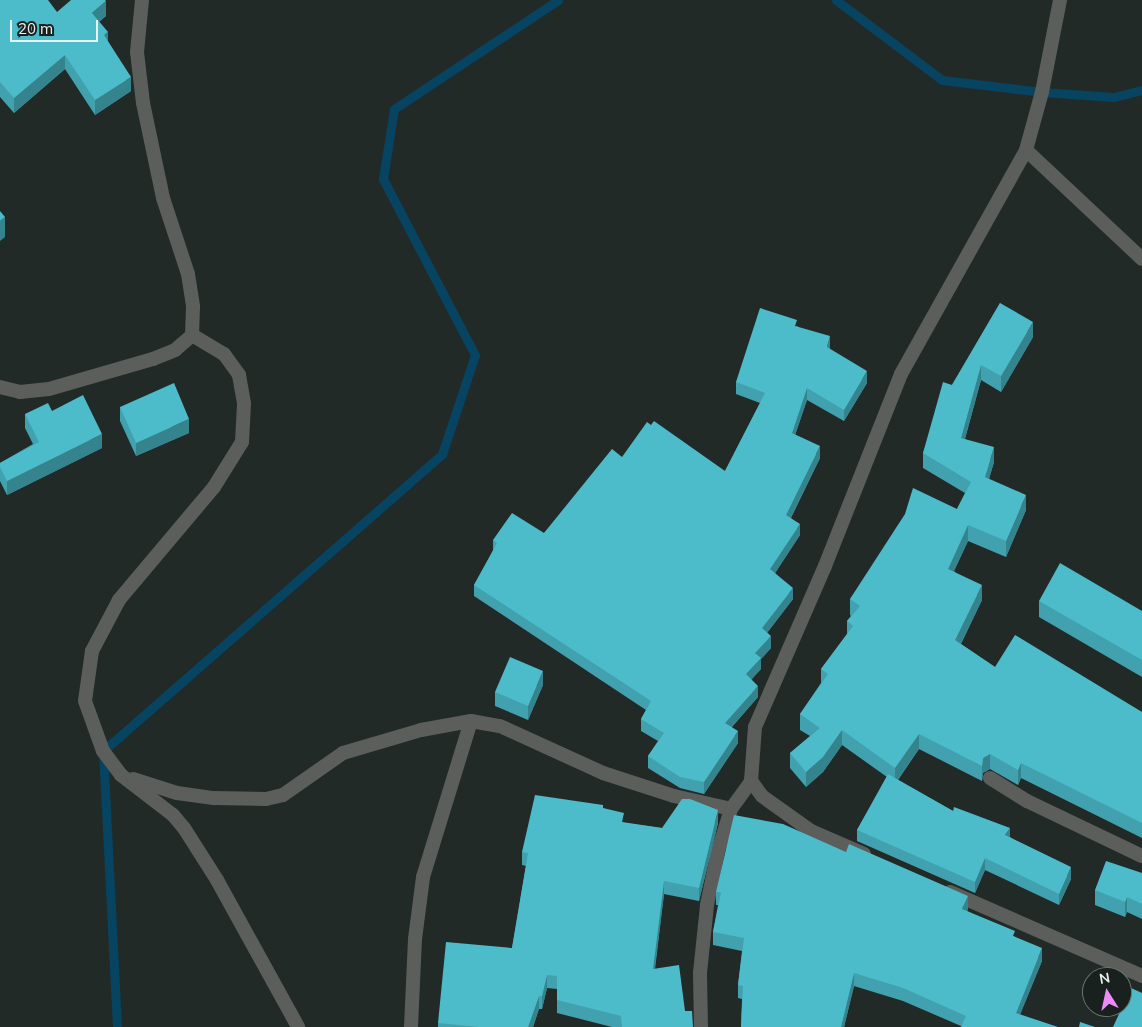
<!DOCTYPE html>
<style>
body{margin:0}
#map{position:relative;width:1142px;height:1027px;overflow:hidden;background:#222a28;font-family:Mulish,sans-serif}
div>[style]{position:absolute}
.stream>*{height:9px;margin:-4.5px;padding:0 4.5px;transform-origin:4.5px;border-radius:4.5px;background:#064462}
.minor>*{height:14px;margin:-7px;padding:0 7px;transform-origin:7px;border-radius:7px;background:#5b5e5b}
.wall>*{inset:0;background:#41a1ae}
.shaded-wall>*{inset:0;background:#35838d}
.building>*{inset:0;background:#4cbbca}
span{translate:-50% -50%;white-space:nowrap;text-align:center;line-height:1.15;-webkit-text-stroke:5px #19211f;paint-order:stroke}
.north{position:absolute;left:1082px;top:967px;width:50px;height:50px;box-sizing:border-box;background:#19211f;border:1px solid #6d7473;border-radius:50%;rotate:350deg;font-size:14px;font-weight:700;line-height:20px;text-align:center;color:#ecf1f0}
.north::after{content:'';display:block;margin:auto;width:18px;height:22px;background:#ed8cf9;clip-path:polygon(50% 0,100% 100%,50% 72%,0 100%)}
.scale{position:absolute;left:10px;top:20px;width:88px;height:22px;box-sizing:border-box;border:2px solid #ecf1f0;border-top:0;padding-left:6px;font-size:15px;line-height:18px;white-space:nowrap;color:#ecf1f0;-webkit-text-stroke:4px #19211f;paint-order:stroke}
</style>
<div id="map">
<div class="stream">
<div style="left:836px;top:0;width:133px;rotate:37deg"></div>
<div style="left:942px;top:80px;width:101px;rotate:6.8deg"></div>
<div style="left:1042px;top:92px;width:72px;rotate:4deg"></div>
<div style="left:1114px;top:97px;width:29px;rotate:-14deg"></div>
<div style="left:117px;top:1027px;width:276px;rotate:-92.9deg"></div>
<div style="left:103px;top:751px;width:451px;rotate:-41.2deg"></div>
<div style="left:442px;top:454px;width:104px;rotate:-71.6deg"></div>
<div style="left:475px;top:355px;width:199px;rotate:-117.6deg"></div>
<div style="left:383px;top:179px;width:71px;rotate:-81.1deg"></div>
<div style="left:394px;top:109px;width:197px;rotate:-33.6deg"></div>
</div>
<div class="minor">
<div style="left:142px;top:0;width:52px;rotate:95.5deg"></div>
<div style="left:137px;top:52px;width:51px;rotate:83.3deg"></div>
<div style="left:143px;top:103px;width:97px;rotate:78.1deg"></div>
<div style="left:163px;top:198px;width:80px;rotate:71.8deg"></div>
<div style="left:188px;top:274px;width:33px;rotate:81deg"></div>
<div style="left:193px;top:307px;width:28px;rotate:92deg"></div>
<div style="left:1026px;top:150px;width:159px;rotate:43.2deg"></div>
<div style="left:0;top:387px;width:21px;rotate:14deg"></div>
<div style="left:20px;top:392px;width:29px;rotate:-6deg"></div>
<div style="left:49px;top:389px;width:108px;rotate:-16.1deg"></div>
<div style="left:153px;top:359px;width:24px;rotate:-22deg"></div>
<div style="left:175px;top:350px;width:23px;rotate:-41deg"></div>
<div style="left:192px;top:335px;width:37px;rotate:31deg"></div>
<div style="left:224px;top:354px;width:26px;rotate:54deg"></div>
<div style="left:239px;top:375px;width:29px;rotate:80deg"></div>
<div style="left:244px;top:404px;width:38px;rotate:93deg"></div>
<div style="left:242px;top:442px;width:53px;rotate:121.9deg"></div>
<div style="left:214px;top:487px;width:148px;rotate:130.1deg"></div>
<div style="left:119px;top:600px;width:58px;rotate:117.9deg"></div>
<div style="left:92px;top:651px;width:50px;rotate:98deg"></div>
<div style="left:85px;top:701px;width:53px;rotate:70.2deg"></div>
<div style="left:103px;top:751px;width:30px;rotate:53deg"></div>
<div style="left:121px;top:775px;width:66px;rotate:37.6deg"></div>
<div style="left:173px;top:815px;width:17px;rotate:50deg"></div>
<div style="left:184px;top:828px;width:62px;rotate:57.6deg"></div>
<div style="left:217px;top:880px;width:168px;rotate:61.1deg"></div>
<div style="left:990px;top:778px;width:44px;rotate:31.9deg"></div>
<div style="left:1027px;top:801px;width:127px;rotate:25.6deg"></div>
<div style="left:133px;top:779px;width:46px;rotate:17.7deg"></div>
<div style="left:177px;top:793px;width:37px;rotate:8deg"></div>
<div style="left:214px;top:798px;width:52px;rotate:1.1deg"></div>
<div style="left:266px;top:799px;width:17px;rotate:-13deg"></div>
<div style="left:283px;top:795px;width:73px;rotate:-35deg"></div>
<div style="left:343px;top:753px;width:81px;rotate:-16.4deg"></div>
<div style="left:421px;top:730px;width:51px;rotate:-10.2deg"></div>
<div style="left:471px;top:721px;width:29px;rotate:10deg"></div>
<div style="left:500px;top:726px;width:113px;rotate:24.5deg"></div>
<div style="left:603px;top:773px;width:75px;rotate:17.9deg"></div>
<div style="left:674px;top:796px;width:58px;rotate:12.8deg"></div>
<div style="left:864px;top:854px;width:58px;rotate:-156.5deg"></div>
<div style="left:811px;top:831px;width:60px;rotate:-144.5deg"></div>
<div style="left:762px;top:796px;width:19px;rotate:-126deg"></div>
<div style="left:751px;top:781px;width:54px;rotate:-85.8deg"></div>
<div style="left:755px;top:727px;width:176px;rotate:-66.5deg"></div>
<div style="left:825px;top:566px;width:206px;rotate:-68.4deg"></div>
<div style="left:901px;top:374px;width:257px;rotate:-60.8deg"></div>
<div style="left:1026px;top:150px;width:60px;rotate:-74.6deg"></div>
<div style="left:1042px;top:92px;width:94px;rotate:-78.9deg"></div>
<div style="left:950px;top:892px;width:210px;rotate:23.6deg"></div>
<div style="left:411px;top:1027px;width:88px;rotate:-87.4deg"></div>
<div style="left:415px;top:939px;width:63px;rotate:-82.6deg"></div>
<div style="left:423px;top:877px;width:163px;rotate:-72.9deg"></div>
<div style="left:701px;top:1027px;width:54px;rotate:-91.1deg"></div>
<div style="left:700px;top:973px;width:68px;rotate:-84.1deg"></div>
<div style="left:707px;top:905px;width:55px;rotate:-78.5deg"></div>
<div style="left:718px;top:851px;width:44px;rotate:-72.8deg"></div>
<div style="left:731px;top:809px;width:34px;rotate:-54deg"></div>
</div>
<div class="wall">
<div style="clip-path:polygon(0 0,57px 12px,106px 16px,99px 22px,131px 91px,95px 115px,65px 69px,14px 113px,0 97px)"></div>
<div style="clip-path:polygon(1000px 303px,1033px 337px,1001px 392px,981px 380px,965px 439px,994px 462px,989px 479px,1026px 510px,1006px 557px,968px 541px,954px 571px,982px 600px,961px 644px,995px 667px,1142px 712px,1142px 838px,1021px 778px,1018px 785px,990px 769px,983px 773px,982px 781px,919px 749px,898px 780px,953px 811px,1010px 837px,1071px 879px,1059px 905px,985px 870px,975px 893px,857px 841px,857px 830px,887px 777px,842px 745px,823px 772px,806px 787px,790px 768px,790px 753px,810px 736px,800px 730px,800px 714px,821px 683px,821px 669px,847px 634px,847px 621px,851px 616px,850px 615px,850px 599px,957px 509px,965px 493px,923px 468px,923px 453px,952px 385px)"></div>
<div style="clip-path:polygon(797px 326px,830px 349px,867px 383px,844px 421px,807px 400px,795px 435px,820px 458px,791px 518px,800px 535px,775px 573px,793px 599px,767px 633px,771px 648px,761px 659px,761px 669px,751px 679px,758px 697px,732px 727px,738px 743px,704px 794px,680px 788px,648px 768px,648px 756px,658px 741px,641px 731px,641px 719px,646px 710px,474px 596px,474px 585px,493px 551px,493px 540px,544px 533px,622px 457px,725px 471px,760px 403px,736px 394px,736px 382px)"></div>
<div style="clip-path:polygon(120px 407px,189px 433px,136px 456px,120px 421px)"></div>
<div style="clip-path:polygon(52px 411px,102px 448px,7px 495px,0 481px,0 463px,33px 444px,25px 428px,25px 414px)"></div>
<div style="clip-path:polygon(1039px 601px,1142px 611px,1142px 677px,1039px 617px)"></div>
<div style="clip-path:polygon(543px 685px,528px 720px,495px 706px,495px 692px)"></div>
<div style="clip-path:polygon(603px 808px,624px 823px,662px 828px,718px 823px,699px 901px,664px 894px,655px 969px,685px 1011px,693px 1027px,612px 1027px,557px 1013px,557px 989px,547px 988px,542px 1009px,539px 1009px,533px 1027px,438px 1027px,438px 1023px,512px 948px,526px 866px,522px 865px,522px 852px)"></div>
<div style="clip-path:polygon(1142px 873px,1142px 919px,1127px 912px,1125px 917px,1095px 905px,1095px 890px)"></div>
<div style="clip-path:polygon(716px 892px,968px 909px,967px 911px,1015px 937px,1042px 961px,1020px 1014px,961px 1026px,903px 1001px,854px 986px,844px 1027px,741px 1027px,742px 999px,738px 998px,738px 985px,742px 951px,713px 945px,713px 932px,718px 905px,716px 905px)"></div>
</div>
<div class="shaded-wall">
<div style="clip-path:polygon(106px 1px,106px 16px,92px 27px,92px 13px)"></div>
<div style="clip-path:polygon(108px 32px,108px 46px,104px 35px)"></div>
<div style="clip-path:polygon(65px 55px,65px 69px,14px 113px,14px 98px)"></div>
<div style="clip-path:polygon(131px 77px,131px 91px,95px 115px,95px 100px)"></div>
<div style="clip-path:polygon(5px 217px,5px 237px,0 241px,0 221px)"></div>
<div style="clip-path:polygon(1033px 322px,1033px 337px,1001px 392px,1001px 376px)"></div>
<div style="clip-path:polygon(830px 336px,830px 348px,827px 359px,827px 347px)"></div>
<div style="clip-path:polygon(981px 365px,981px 380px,961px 453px,961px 438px)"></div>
<div style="clip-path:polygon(867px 371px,867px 383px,844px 421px,844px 410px)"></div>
<div style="clip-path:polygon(807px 388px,807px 400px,792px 444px,792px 433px)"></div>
<div style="clip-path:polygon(189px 419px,189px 433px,136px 456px,136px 443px)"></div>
<div style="clip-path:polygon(102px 434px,102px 448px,7px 495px,7px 481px)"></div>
<div style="clip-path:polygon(820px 446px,820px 458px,786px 527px,786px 515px)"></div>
<div style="clip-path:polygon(994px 447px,994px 462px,985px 492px,985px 477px)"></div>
<div style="clip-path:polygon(1026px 495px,1026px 510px,1006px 557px,1006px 541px)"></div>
<div style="clip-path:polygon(800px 524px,800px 535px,770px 581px,770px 569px)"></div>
<div style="clip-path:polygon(968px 525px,968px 541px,948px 584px,948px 569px)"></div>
<div style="clip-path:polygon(982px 585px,982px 600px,955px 655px,955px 640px)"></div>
<div style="clip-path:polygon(793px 588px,793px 599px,762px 639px,762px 628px)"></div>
<div style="clip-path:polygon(771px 636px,771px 648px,761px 659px,761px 669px,746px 686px,746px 674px,755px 653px)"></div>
<div style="clip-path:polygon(543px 671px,543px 685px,528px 720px,528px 706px)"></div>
<div style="clip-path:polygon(758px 686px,758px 697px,725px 734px,725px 723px)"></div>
<div style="clip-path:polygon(842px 730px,842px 745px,823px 772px,806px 787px,806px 772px)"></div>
<div style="clip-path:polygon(738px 731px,738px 743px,704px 794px,704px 782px)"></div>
<div style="clip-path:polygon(919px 734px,919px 749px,895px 783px,895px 768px)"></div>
<div style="clip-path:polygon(990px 754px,990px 769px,983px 773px,982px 781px,982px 766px,983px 758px)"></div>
<div style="clip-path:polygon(1021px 763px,1021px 778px,1018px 785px,1018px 770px)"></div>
<div style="clip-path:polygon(718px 810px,718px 823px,699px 901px,699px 888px)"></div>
<div style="clip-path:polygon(1010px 828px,1010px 839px,1005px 835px)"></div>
<div style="clip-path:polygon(985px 858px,985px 870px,975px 893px,975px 882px)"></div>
<div style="clip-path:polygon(1071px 867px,1071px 879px,1059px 905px,1059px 894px)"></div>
<div style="clip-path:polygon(664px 881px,664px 894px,653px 982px,653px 969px)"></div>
<div style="clip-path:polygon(968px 896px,968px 909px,962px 922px,962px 909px)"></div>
<div style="clip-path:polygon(1127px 897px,1127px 912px,1125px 917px,1125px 902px)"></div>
<div style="clip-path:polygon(1042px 948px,1042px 961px,1016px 1025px,1016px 1013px)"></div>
<div style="clip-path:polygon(854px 973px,854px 986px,844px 1027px,841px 1027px)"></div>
<div style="clip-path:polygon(547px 975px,547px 988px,542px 1009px,542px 996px)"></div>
<div style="clip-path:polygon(539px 996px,539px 1009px,533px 1027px,528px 1027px)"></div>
</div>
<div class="building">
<div style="clip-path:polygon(0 0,48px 0,57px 12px,71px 0,105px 0,106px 1px,92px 13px,108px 32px,104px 35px,131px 77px,95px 100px,65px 55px,14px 98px,0 82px)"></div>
<div style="clip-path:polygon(0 211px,5px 217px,0 221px)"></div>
<div style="clip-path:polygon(1000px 303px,1033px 322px,1001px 376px,981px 365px,961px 438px,994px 447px,985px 477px,1026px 495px,1006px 541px,968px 525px,948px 569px,982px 585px,955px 640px,995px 667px,1015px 635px,1142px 712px,1142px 823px,1021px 763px,1018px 770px,990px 754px,983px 758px,982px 766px,919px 734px,895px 768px,842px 730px,823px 757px,806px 772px,790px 753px,820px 728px,800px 714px,828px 674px,821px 669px,853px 626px,847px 621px,860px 606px,850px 599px,905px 514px,913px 488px,957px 509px,971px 482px,923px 453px,943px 382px,952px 385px)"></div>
<div style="clip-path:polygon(760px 308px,797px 320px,795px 326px,830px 336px,827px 347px,867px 371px,844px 410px,807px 388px,792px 433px,820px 446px,786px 515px,800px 524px,770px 569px,793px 588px,762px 628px,771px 636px,755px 653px,761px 658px,746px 674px,758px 686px,725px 723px,738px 731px,704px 782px,680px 777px,648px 756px,664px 733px,641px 719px,651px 701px,474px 585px,497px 543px,493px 540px,512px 513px,544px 533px,612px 449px,622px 457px,647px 422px,651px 425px,654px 421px,725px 471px,765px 393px,736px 382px)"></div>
<div style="clip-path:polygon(174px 383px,189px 419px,136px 443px,120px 407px)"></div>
<div style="clip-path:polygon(83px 395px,102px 434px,7px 481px,0 467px,0 463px,39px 442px,25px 414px,48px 403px,52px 411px)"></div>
<div style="clip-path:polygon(1060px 563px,1142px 611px,1142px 660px,1039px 601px)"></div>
<div style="clip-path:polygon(510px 657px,543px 671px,528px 706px,495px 692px)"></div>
<div style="clip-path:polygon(888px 774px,953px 811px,954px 807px,1010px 828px,1005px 835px,1071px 867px,1059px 894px,985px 858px,975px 882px,857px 830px)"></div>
<div style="clip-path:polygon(535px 795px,603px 805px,603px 808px,624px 813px,622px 822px,662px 828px,682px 799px,690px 799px,718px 810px,699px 888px,664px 881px,653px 969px,679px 965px,685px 1011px,692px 1011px,693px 1027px,622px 1027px,621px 1016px,557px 1000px,557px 976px,547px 975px,542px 996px,539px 996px,528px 1027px,479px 1027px,438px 1023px,446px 942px,512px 948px,528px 853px,522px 852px)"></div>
<div style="clip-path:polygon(734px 815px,783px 824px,846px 852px,849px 844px,968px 896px,962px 909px,1015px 931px,1013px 936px,1042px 948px,1016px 1013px,1058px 1027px,961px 1027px,966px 1016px,903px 988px,854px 973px,841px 1027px,741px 1027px,743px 986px,738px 985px,744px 938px,713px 932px,721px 893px,716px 892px)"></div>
<div style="clip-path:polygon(1106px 861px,1142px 873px,1142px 904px,1127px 897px,1125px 902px,1095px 890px)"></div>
<div style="clip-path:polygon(1131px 988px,1142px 993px,1142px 1027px,1113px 1027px)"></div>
<div style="clip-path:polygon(1080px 1022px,1095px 1027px,1079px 1027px)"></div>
</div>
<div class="north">N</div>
<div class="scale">20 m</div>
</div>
